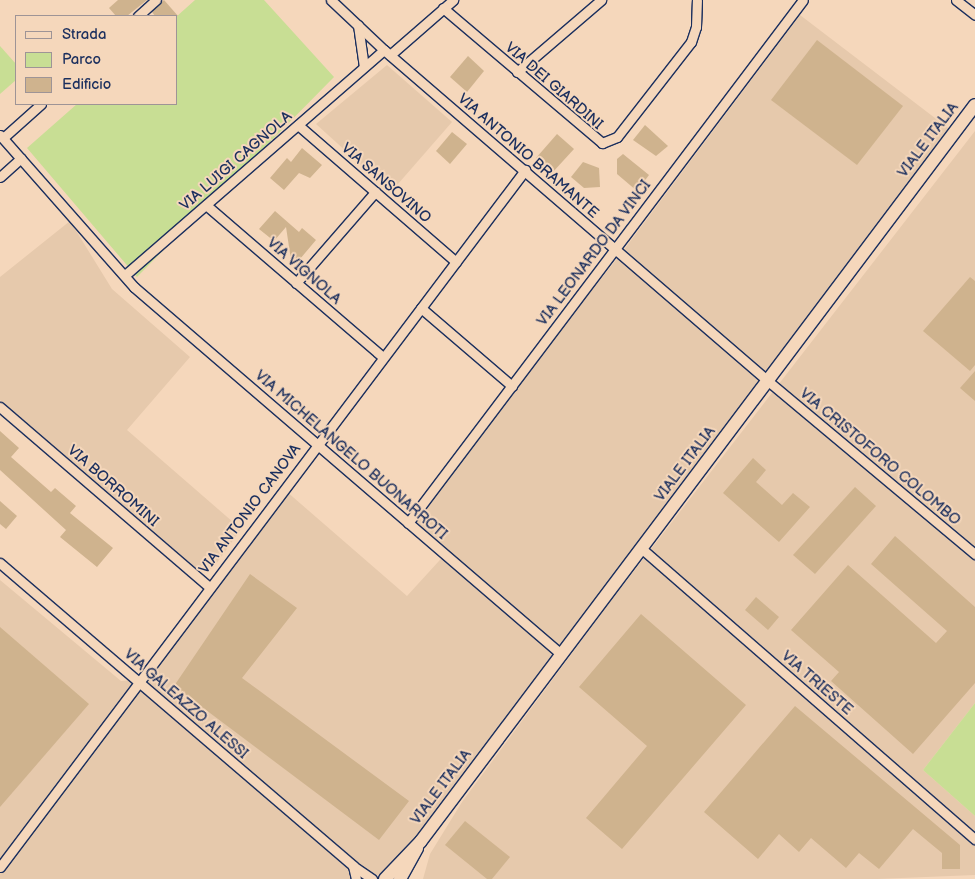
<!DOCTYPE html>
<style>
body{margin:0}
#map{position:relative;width:975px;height:879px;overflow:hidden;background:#f5d7bb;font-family:"Balsamiq Sans",sans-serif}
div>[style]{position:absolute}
.built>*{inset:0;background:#e6c9ac}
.green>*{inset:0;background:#c8de94}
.building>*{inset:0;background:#cfb38e}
.roads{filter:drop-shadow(1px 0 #1b2f5e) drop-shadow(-1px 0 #1b2f5e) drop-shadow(0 1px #1b2f5e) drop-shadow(0 -1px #1b2f5e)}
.street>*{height:9px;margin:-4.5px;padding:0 4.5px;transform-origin:4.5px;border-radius:4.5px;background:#f5d7bb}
.secondary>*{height:12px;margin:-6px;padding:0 6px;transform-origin:6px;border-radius:6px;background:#f5d7bb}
span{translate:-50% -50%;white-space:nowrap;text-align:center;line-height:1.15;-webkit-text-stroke:4px #f5d7bb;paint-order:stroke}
.street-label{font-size:15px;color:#1b2f5e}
.legend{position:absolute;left:15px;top:15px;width:162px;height:90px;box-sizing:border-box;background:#f5d7bb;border:1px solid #9e9496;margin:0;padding:6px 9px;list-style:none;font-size:15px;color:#1b2f5e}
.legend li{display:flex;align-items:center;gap:10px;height:25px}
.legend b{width:25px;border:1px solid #9e9496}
</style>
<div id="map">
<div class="built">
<div style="clip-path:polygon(800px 15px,952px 131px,392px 869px,368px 879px,0 879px,0 580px,121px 681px,149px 679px,286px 491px,407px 596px,449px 550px,415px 522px,514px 388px,620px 255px)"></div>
<div style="clip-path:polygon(387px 65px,452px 122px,391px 192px,316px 124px)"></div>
<div style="clip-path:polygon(975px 131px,975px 703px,923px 770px,975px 816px,975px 875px,877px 879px,423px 879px,430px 854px,462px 802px,610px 602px)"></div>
<div style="clip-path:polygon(70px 221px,112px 289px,190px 357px,127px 430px,241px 529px,214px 567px,206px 571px,197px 569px,0 400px,0 277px)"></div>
</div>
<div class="green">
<div style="clip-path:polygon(195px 0,264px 0,334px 77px,137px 277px,27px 148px,77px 104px,176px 104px,176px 17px)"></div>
<div style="clip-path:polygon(0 46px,16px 64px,16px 80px,0 94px)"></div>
<div style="clip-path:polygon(975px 703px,975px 816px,923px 770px)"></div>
</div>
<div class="building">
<div style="clip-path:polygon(118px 0,147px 0,127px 16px,116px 16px,109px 8px)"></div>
<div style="clip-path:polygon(164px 0,178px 16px,155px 16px,152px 12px)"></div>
<div style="clip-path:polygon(817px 40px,903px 106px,857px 165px,771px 100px)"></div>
<div style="clip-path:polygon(468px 56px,484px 71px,467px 92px,450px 77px)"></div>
<div style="clip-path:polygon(645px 125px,668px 146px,656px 156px,633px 140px)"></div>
<div style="clip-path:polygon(452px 132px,467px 144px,450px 164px,436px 151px)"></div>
<div style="clip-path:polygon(557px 134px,574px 149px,552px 173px,536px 158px)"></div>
<div style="clip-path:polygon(302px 148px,322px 165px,310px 178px,299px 173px,284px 190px,270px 178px,287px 158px,291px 162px)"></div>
<div style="clip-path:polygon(623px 154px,649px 175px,637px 191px,617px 174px,617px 159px)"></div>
<div style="clip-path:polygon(583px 162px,599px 168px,600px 187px,584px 188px,571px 177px)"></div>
<div style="clip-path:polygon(275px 211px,299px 232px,302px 228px,316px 240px,300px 259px,291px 260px,286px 227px,274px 241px,259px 229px)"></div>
<div style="clip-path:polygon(970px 277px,975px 281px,975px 365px,970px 371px,923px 331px)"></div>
<div style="clip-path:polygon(975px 371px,975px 401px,960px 388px)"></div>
<div style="clip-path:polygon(0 431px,19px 448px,11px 457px,51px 492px,55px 488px,76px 506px,70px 513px,113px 548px,97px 567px,60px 537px,66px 530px,0 470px)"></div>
<div style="clip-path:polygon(753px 458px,766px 470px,756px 482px,782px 505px,793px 493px,810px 507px,779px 542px,723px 493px)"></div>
<div style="clip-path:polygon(855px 487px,876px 506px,815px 574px,793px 555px)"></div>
<div style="clip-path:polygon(0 501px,17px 516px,6px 529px,0 524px)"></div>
<div style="clip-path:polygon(895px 536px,975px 607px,975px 683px,913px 754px,831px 681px,839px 672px,791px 630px,848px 565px,936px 643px,947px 631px,871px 564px)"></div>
<div style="clip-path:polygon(250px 574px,297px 608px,242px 678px,409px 801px,379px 840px,174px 686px)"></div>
<div style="clip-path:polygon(756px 597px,779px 617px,768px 630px,745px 610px)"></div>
<div style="clip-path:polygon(641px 614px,746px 705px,622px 849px,586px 818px,647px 746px,579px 687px)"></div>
<div style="clip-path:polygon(0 627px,89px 704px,0 807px)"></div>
<div style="clip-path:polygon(795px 706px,960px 845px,960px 869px,942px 869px,942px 853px,913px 829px,879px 869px,859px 853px,846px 868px,811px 838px,799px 852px,779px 834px,758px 859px,704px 812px)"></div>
<div style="clip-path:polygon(465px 821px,510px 857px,492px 879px,487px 879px,445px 845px)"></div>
</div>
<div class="roads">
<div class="street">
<div style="left:331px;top:0;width:73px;rotate:43.3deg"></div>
<div style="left:384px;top:50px;width:507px;rotate:40.76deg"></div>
<div style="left:768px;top:381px;width:270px;rotate:39.9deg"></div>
<div style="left:956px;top:0;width:24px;rotate:38deg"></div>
<div style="left:443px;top:8px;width:209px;rotate:40.3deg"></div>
<div style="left:602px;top:143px;width:16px;rotate:-22deg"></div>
<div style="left:617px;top:137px;width:120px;rotate:-52.1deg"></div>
<div style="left:691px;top:42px;width:16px;rotate:-72deg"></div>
<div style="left:696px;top:27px;width:27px;rotate:-88deg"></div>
<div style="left:138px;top:16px;width:24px;rotate:-42deg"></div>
<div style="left:358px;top:25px;width:42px;rotate:81.9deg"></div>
<div style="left:390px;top:55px;width:84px;rotate:-41.1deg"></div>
<div style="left:517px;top:72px;width:111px;rotate:-40.6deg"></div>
<div style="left:298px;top:125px;width:209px;rotate:40.9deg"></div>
<div style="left:0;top:135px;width:203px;rotate:48.6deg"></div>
<div style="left:134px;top:287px;width:563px;rotate:40.68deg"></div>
<div style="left:3px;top:138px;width:51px;rotate:-41.8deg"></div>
<div style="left:0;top:177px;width:28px;rotate:-42deg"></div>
<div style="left:206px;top:205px;width:233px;rotate:40.7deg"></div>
<div style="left:125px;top:275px;width:343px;rotate:-41deg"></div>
<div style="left:296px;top:283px;width:121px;rotate:-49deg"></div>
<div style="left:421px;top:308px;width:120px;rotate:40.6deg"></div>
<div style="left:0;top:407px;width:274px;rotate:40.7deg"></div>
<div style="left:408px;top:523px;width:655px;rotate:-52.94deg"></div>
<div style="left:641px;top:548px;width:443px;rotate:41.1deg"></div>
<div style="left:0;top:563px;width:465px;rotate:40.6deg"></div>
<div style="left:353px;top:866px;width:23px;rotate:34deg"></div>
<div style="left:353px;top:866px;width:13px;rotate:77deg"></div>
<div style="left:0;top:867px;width:873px;rotate:-53.01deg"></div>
</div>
<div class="secondary">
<div style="left:385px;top:879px;width:52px;rotate:-46.5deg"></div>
<div style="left:421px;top:841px;width:921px;rotate:-53.03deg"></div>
<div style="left:400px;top:879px;width:35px;rotate:-61deg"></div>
</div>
</div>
<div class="street-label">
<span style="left:554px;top:86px;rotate:41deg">VIA DEI GIARDINI</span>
<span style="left:928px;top:140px;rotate:-53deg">VIALE ITALIA</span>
<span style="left:528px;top:156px;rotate:41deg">VIA ANTONIO BRAMANTE</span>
<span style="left:236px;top:161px;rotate:-41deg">VIA LUIGI CAGNOLA</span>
<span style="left:386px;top:183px;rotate:41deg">VIA SANSOVINO</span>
<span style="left:594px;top:253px;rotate:-53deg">VIA LEONARDO DA VINCI</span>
<span style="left:304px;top:271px;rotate:41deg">VIA VIGNOLA</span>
<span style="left:351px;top:455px;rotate:41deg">VIA MICHELANGELO BUONARROTI</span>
<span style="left:880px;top:457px;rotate:40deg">VIA CRISTOFORO COLOMBO</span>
<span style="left:685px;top:464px;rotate:-53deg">VIALE ITALIA</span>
<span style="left:113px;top:486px;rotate:41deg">VIA BORROMINI</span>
<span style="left:250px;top:509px;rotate:-53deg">VIA ANTONIO CANOVA</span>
<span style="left:817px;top:683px;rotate:41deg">VIA TRIESTE</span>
<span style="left:186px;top:704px;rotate:41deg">VIA GALEAZZO ALESSI</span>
<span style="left:441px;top:787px;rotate:-53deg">VIALE ITALIA</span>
</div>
<ul class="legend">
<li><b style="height:6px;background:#f5d7bb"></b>Strada</li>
<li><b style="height:14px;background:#c8de94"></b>Parco</li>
<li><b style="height:14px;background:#cfb38e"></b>Edificio</li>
</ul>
</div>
